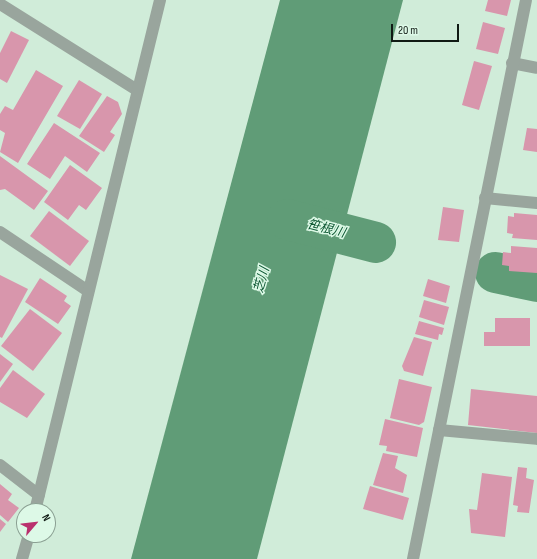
<!DOCTYPE html>
<meta charset="utf-8">
<style>
body{margin:0}
#map{position:relative;width:537px;height:559px;overflow:hidden;background:#d0ecd9;font-family:"Sofia Sans Condensed","Noto Sans JP",sans-serif}
div>[style]{position:absolute}
.water>*{inset:0;background:#609c77}
.river>*{height:41px;margin:-20.5px;padding:0 20.5px;transform-origin:20.5px;border-radius:20.5px;background:#609c77}
.building>*{inset:0;background:#d896ac}
.minor>*{height:12px;margin:-6px;padding:0 6px;transform-origin:6px;border-radius:6px;background:#99a59d}
span{translate:-50% -50%;white-space:nowrap;text-align:center;line-height:1.15;-webkit-text-stroke:3px #ddf9e7;paint-order:stroke}
.water-label{font-size:13px;color:#0d5733;font-style:italic}
.north{position:absolute;left:16px;top:503px;width:40px;height:40px;box-sizing:border-box;background:#ddf9e7;border:1px solid #8ba093;border-radius:50%;rotate:62deg;font-size:11px;font-weight:700;line-height:16px;text-align:center;color:#101a14}
.north::after{content:'';display:block;margin:auto;width:14px;height:18px;background:#ba316e;clip-path:polygon(50% 0,100% 100%,50% 72%,0 100%)}
.scale{position:absolute;left:391px;top:24px;width:68px;height:18px;box-sizing:border-box;border:2px solid #101a14;border-top:0;padding-left:5px;font-size:12px;line-height:14px;white-space:nowrap;color:#101a14;-webkit-text-stroke:3px #ddf9e7;paint-order:stroke}
</style>
<div id="map">
<div class="water">
<div style="clip-path:polygon(280px 0,403px 0,257px 559px,131px 559px)"></div>
</div>
<div class="river">
<div style="left:287px;top:219px;width:91px;rotate:14.6deg"></div>
<div style="left:495px;top:272px;width:43px;rotate:12.1deg"></div>
</div>
<div class="building">
<div style="clip-path:polygon(488px 0,511px 0,507px 16px,485px 11px)"></div>
<div style="clip-path:polygon(483px 22px,505px 28px,498px 54px,476px 49px)"></div>
<div style="clip-path:polygon(11px 31px,29px 40px,7px 83px,0 79px,0 53px)"></div>
<div style="clip-path:polygon(474px 61px,492px 66px,479px 110px,462px 105px)"></div>
<div style="clip-path:polygon(36px 70px,63px 86px,18px 163px,0 152px,5px 133px,0 130px,0 114px,5px 106px,13px 110px)"></div>
<div style="clip-path:polygon(79px 80px,102px 94px,80px 129px,57px 116px)"></div>
<div style="clip-path:polygon(107px 96px,118px 102px,122px 114px,110px 132px,115px 135px,104px 152px,79px 136px)"></div>
<div style="clip-path:polygon(54px 123px,100px 153px,87px 172px,65px 156px,50px 179px,27px 164px)"></div>
<div style="clip-path:polygon(527px 128px,537px 129px,537px 152px,523px 150px)"></div>
<div style="clip-path:polygon(0 156px,48px 191px,34px 210px,5px 189px,0 190px)"></div>
<div style="clip-path:polygon(70px 165px,102px 188px,86px 210px,79px 205px,68px 220px,44px 202px)"></div>
<div style="clip-path:polygon(443px 207px,464px 210px,459px 242px,438px 240px)"></div>
<div style="clip-path:polygon(49px 211px,89px 241px,70px 266px,30px 236px)"></div>
<div style="clip-path:polygon(514px 213px,537px 215px,537px 240px,512px 238px,513px 234px,507px 233px,508px 216px,514px 217px)"></div>
<div style="clip-path:polygon(511px 246px,537px 248px,537px 273px,509px 271px,509px 266px,502px 265px,503px 252px,511px 253px)"></div>
<div style="clip-path:polygon(0 275px,28px 289px,2px 338px,0 337px)"></div>
<div style="clip-path:polygon(40px 278px,67px 296px,64px 301px,71px 306px,58px 324px,25px 302px)"></div>
<div style="clip-path:polygon(428px 279px,450px 286px,446px 303px,423px 296px)"></div>
<div style="clip-path:polygon(424px 300px,449px 307px,444px 325px,419px 317px)"></div>
<div style="clip-path:polygon(30px 309px,62px 333px,33px 371px,1px 346px)"></div>
<div style="clip-path:polygon(495px 318px,530px 318px,530px 346px,484px 346px,484px 332px,495px 332px)"></div>
<div style="clip-path:polygon(419px 321px,444px 328px,442px 335px,439px 334px,438px 340px,415px 334px)"></div>
<div style="clip-path:polygon(414px 337px,432px 342px,423px 376px,404px 371px,402px 366px)"></div>
<div style="clip-path:polygon(0 354px,13px 364px,0 382px)"></div>
<div style="clip-path:polygon(13px 370px,45px 394px,27px 418px,0 402px,0 388px)"></div>
<div style="clip-path:polygon(399px 379px,432px 387px,424px 422px,419px 425px,390px 418px)"></div>
<div style="clip-path:polygon(471px 389px,537px 396px,537px 433px,468px 425px)"></div>
<div style="clip-path:polygon(385px 419px,423px 428px,417px 457px,386px 451px,387px 446px,379px 445px)"></div>
<div style="clip-path:polygon(383px 453px,398px 456px,395px 468px,407px 475px,403px 493px,373px 485px)"></div>
<div style="clip-path:polygon(518px 467px,527px 468px,526px 478px,534px 480px,529px 513px,517px 512px,518px 506px,513px 505px)"></div>
<div style="clip-path:polygon(482px 473px,512px 477px,505px 537px,471px 533px,469px 509px,477px 510px)"></div>
<div style="clip-path:polygon(0 484px,12px 494px,8px 500px,19px 508px,8px 522px,0 515px)"></div>
<div style="clip-path:polygon(370px 486px,409px 498px,403px 520px,363px 509px)"></div>
<div style="clip-path:polygon(0 519px,6px 524px,0 532px)"></div>
</div>
<div class="minor">
<div style="left:0;top:4px;width:162px;rotate:32.1deg"></div>
<div style="left:512px;top:63px;width:25px;rotate:11deg"></div>
<div style="left:485px;top:198px;width:52px;rotate:5.5deg"></div>
<div style="left:0;top:232px;width:106px;rotate:33.8deg"></div>
<div style="left:439px;top:430px;width:98px;rotate:5.2deg"></div>
<div style="left:0;top:465px;width:49px;rotate:37.6deg"></div>
<div style="left:35px;top:511px;width:526px;rotate:-76.25deg"></div>
<div style="left:22px;top:559px;width:25px;rotate:-74deg"></div>
<div style="left:413px;top:559px;width:570px;rotate:-78.57deg"></div>
</div>
<div class="water-label">
<span style="left:326px;top:229px;rotate:14deg">笹根川</span>
<span style="left:262px;top:280px;rotate:-75deg">芝川</span>
</div>
<div class="north">N</div>
<div class="scale">20 m</div>
</div>
